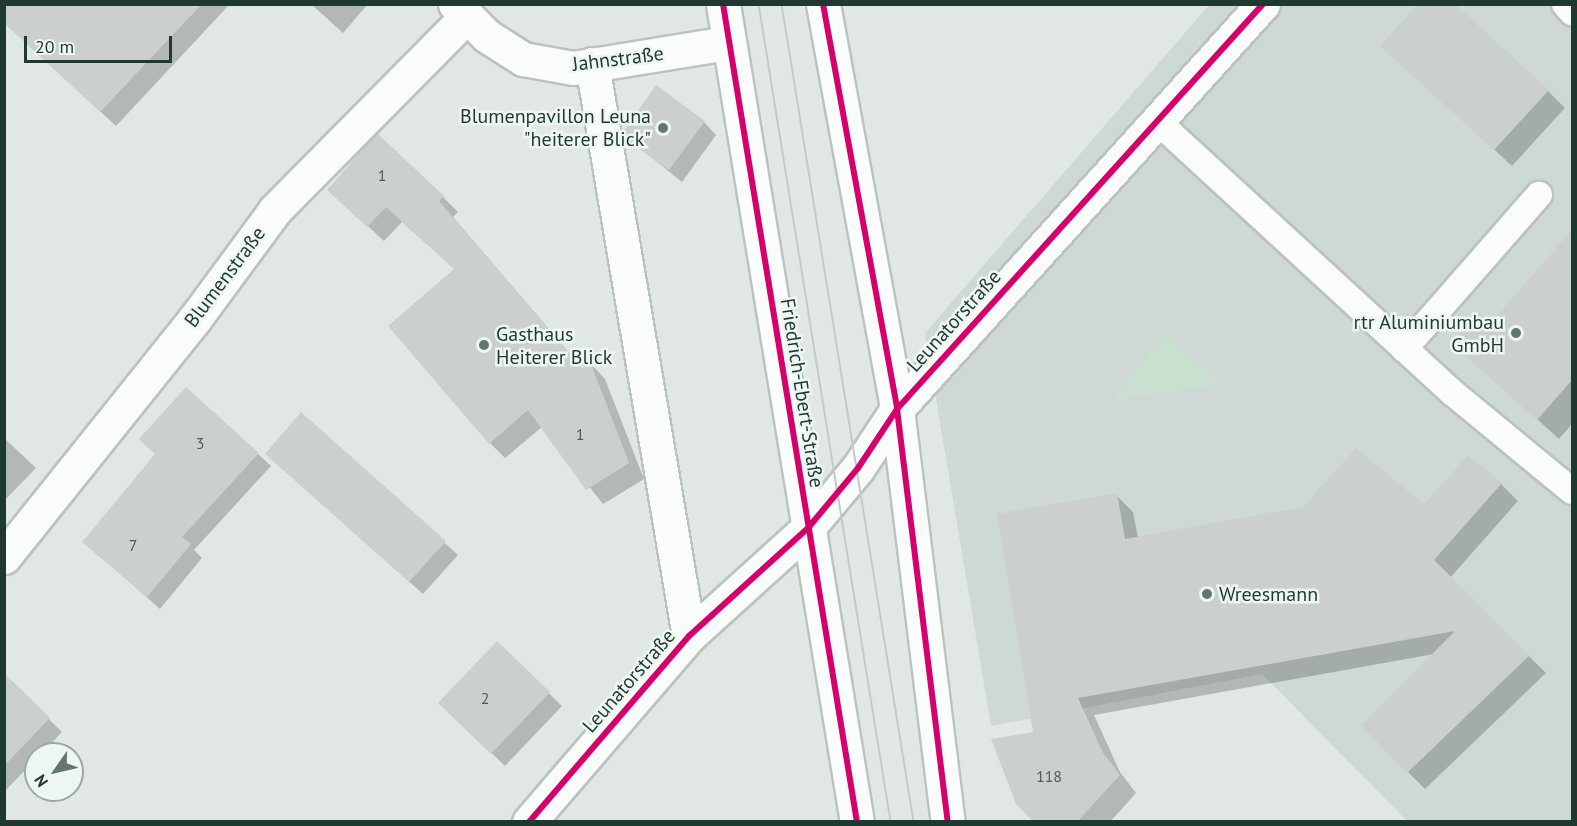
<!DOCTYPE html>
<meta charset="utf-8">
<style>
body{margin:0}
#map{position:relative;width:1577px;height:826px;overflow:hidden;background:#e0e7e4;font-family:"PT Sans",sans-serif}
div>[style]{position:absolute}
.built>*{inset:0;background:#ced8d4}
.green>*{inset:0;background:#c9e0d0}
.shadow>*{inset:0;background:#0003}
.building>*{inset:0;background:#cbd0ce}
.roads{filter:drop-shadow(2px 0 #bac3bf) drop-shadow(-2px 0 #bac3bf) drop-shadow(0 2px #bac3bf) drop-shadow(0 -2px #bac3bf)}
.service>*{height:26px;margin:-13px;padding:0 13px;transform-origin:13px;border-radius:13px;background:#fafbfb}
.minor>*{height:33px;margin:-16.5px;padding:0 16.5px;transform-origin:16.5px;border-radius:16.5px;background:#fafbfb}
.secondary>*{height:33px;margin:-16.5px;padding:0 16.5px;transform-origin:16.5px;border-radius:16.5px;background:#fafbfb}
.tram>*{height:1.5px;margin:-0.75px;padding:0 0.75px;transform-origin:0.75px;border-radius:0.75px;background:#c6c9c8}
.cycleway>*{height:6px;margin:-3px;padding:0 3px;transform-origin:3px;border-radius:3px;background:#d6006c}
.dots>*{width:16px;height:16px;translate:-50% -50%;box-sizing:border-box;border:3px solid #eef6f2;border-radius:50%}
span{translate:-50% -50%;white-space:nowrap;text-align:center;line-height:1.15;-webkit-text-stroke:5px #eef6f2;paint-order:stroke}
.number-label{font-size:16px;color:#4a5f58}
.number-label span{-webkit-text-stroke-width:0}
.street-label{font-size:20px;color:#1f3931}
.poi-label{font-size:20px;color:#1f3931}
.right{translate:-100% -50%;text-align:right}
.left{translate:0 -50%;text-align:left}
.frame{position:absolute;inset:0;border:6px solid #1f3931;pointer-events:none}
.north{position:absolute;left:24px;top:742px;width:60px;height:60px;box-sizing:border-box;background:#eef6f2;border:2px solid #9baaa5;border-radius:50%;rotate:236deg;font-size:16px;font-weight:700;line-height:24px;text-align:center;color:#1f3931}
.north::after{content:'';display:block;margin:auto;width:21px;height:27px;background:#637670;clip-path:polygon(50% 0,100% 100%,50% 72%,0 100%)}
.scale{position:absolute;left:24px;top:36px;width:148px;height:27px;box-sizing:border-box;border:3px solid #1f3931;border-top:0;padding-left:8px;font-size:18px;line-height:21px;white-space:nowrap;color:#1f3931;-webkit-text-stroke:4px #eef6f2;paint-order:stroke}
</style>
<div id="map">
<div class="built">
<div style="clip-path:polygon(1209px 5px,1572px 5px,1572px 821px,1407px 821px,1262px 674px,991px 726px,925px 333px)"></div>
</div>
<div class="green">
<div style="clip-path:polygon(1165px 335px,1222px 384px,1113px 400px)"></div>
</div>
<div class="shadow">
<div style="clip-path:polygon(4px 4px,230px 4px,116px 126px,4px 22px)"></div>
<div style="clip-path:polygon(311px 4px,368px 4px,343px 33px)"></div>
<div style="clip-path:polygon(1400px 63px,1548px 91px,1565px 108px,1512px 166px)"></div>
<div style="clip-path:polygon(704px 122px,716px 135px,682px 182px,625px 136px)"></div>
<div style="clip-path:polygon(443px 197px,458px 212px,453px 217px,583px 369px,590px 363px,605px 379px,644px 479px,603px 504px,542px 427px,505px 458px,490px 443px,455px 269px,402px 222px,384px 241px,345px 205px)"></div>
<div style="clip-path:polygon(1572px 232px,1572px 424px,1559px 439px,1453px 343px,1491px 325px)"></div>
<div style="clip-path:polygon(302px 414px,458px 555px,423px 594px,280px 466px)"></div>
<div style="clip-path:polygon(4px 438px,36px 468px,4px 501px)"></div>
<div style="clip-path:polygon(258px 454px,271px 466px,194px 550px,202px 558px,160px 609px,84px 542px)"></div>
<div style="clip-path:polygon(1501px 484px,1518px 501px,1450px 578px,1546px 673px,1425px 789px,1408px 772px,1434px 654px,1094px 715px,1120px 772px,1136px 793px,1110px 822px,1035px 822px,1035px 733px,1116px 495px,1133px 512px,1138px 538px,1424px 507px)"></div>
<div style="clip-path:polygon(497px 643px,562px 706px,505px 766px,453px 716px)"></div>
<div style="clip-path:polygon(4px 675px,62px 732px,41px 754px,36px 754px,36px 759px,4px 792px)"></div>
</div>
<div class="building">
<div style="clip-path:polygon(4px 4px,202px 4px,100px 112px,4px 23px)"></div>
<div style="clip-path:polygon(1418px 4px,1455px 4px,1549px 90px,1494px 150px,1380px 46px)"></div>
<div style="clip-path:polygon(656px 85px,705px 121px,669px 170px,623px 137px,623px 132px)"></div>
<div style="clip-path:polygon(377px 133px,444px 196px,439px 201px,582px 368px,590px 361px,629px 463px,586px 490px,528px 410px,489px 444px,388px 326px,454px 269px,386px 207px,367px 227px,327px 190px)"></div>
<div style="clip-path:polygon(1572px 230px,1572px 380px,1537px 420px,1451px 343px,1479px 312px,1491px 323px)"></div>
<div style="clip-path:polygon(186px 387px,259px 453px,182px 537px,191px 544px,147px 597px,82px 542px,155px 454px,139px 439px)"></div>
<div style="clip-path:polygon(301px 412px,446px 541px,409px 582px,265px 454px)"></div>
<div style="clip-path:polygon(1356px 448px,1424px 504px,1468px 455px,1502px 483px,1434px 560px,1530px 655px,1407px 773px,1361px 725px,1455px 631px,1078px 698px,1103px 753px,1120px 775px,1077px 822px,1033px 822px,1016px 804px,991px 739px,1033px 732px,997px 514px,1117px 493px,1125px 539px,1303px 507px)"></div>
<div style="clip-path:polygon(497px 641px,550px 692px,491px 754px,438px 703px)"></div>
<div style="clip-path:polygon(4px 673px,50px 718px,4px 766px)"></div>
</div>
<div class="roads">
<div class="service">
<div style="left:1565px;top:4px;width:11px;rotate:49deg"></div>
<div style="left:1157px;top:121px;width:402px;rotate:42.6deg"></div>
<div style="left:1453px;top:393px;width:154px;rotate:39.5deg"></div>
<div style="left:1404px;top:349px;width:205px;rotate:-48.8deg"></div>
</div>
<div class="minor">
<div style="left:455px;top:4px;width:45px;rotate:45deg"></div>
<div style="left:487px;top:36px;width:43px;rotate:32.6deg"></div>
<div style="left:523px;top:59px;width:51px;rotate:10.2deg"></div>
<div style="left:573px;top:68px;width:157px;rotate:-9.2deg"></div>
<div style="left:592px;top:64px;width:580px;rotate:80.38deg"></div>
<div style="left:4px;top:557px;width:304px;rotate:-51.3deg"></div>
<div style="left:194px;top:320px;width:137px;rotate:-53.6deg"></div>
<div style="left:275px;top:210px;width:273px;rotate:-45.3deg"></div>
<div style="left:529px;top:822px;width:245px;rotate:-49.3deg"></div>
<div style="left:689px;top:636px;width:161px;rotate:-42.2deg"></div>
<div style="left:808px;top:528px;width:78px;rotate:-50.2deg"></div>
<div style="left:858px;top:468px;width:71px;rotate:-56.5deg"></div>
<div style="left:897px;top:409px;width:546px;rotate:-47.9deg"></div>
</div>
<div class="secondary">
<div style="left:723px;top:4px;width:829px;rotate:80.7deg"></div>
<div style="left:823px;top:4px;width:412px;rotate:79.6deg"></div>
<div style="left:897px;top:409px;width:416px;rotate:83deg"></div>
</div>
</div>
<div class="tram">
<div style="left:759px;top:4px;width:829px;rotate:80.83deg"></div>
<div style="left:782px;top:4px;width:829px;rotate:80.83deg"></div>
</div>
<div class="cycleway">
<div style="left:723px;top:4px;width:829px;rotate:80.7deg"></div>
<div style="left:823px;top:4px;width:412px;rotate:79.6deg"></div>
<div style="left:897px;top:409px;width:416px;rotate:83deg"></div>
<div style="left:529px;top:822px;width:245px;rotate:-49.3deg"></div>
<div style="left:689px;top:636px;width:161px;rotate:-42.2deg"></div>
<div style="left:808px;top:528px;width:78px;rotate:-50.2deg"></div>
<div style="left:858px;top:468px;width:71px;rotate:-56.5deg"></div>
<div style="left:897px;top:409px;width:546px;rotate:-47.9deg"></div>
</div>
<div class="dots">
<div style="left:663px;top:128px;background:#637670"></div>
<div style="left:1516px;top:333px;background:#637670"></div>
<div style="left:484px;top:345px;background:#637670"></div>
<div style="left:1207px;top:594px;background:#637670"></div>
</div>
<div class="number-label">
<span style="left:382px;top:175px">1</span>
<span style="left:580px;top:434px">1</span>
<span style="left:200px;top:443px">3</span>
<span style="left:133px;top:545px">7</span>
<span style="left:485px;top:698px">2</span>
<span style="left:1049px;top:776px">118</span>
</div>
<div class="street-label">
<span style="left:618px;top:59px;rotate:-7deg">Jahnstraße</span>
<span style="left:225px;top:277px;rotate:-53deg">Blumenstraße</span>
<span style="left:954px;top:321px;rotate:-48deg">Leunatorstraße</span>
<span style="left:802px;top:393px;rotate:81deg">Friedrich-Ebert-Straße</span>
<span style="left:629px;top:681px;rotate:-49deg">Leunatorstraße</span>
</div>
<div class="poi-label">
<span class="right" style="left:651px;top:128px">Blumenpavillon Leuna<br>"heiterer Blick"</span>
<span class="right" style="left:1504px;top:334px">rtr Aluminiumbau<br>GmbH</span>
<span class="left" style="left:496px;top:346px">Gasthaus<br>Heiterer Blick</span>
<span class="left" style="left:1219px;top:594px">Wreesmann</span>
</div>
<div class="frame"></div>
<div class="north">N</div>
<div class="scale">20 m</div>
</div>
